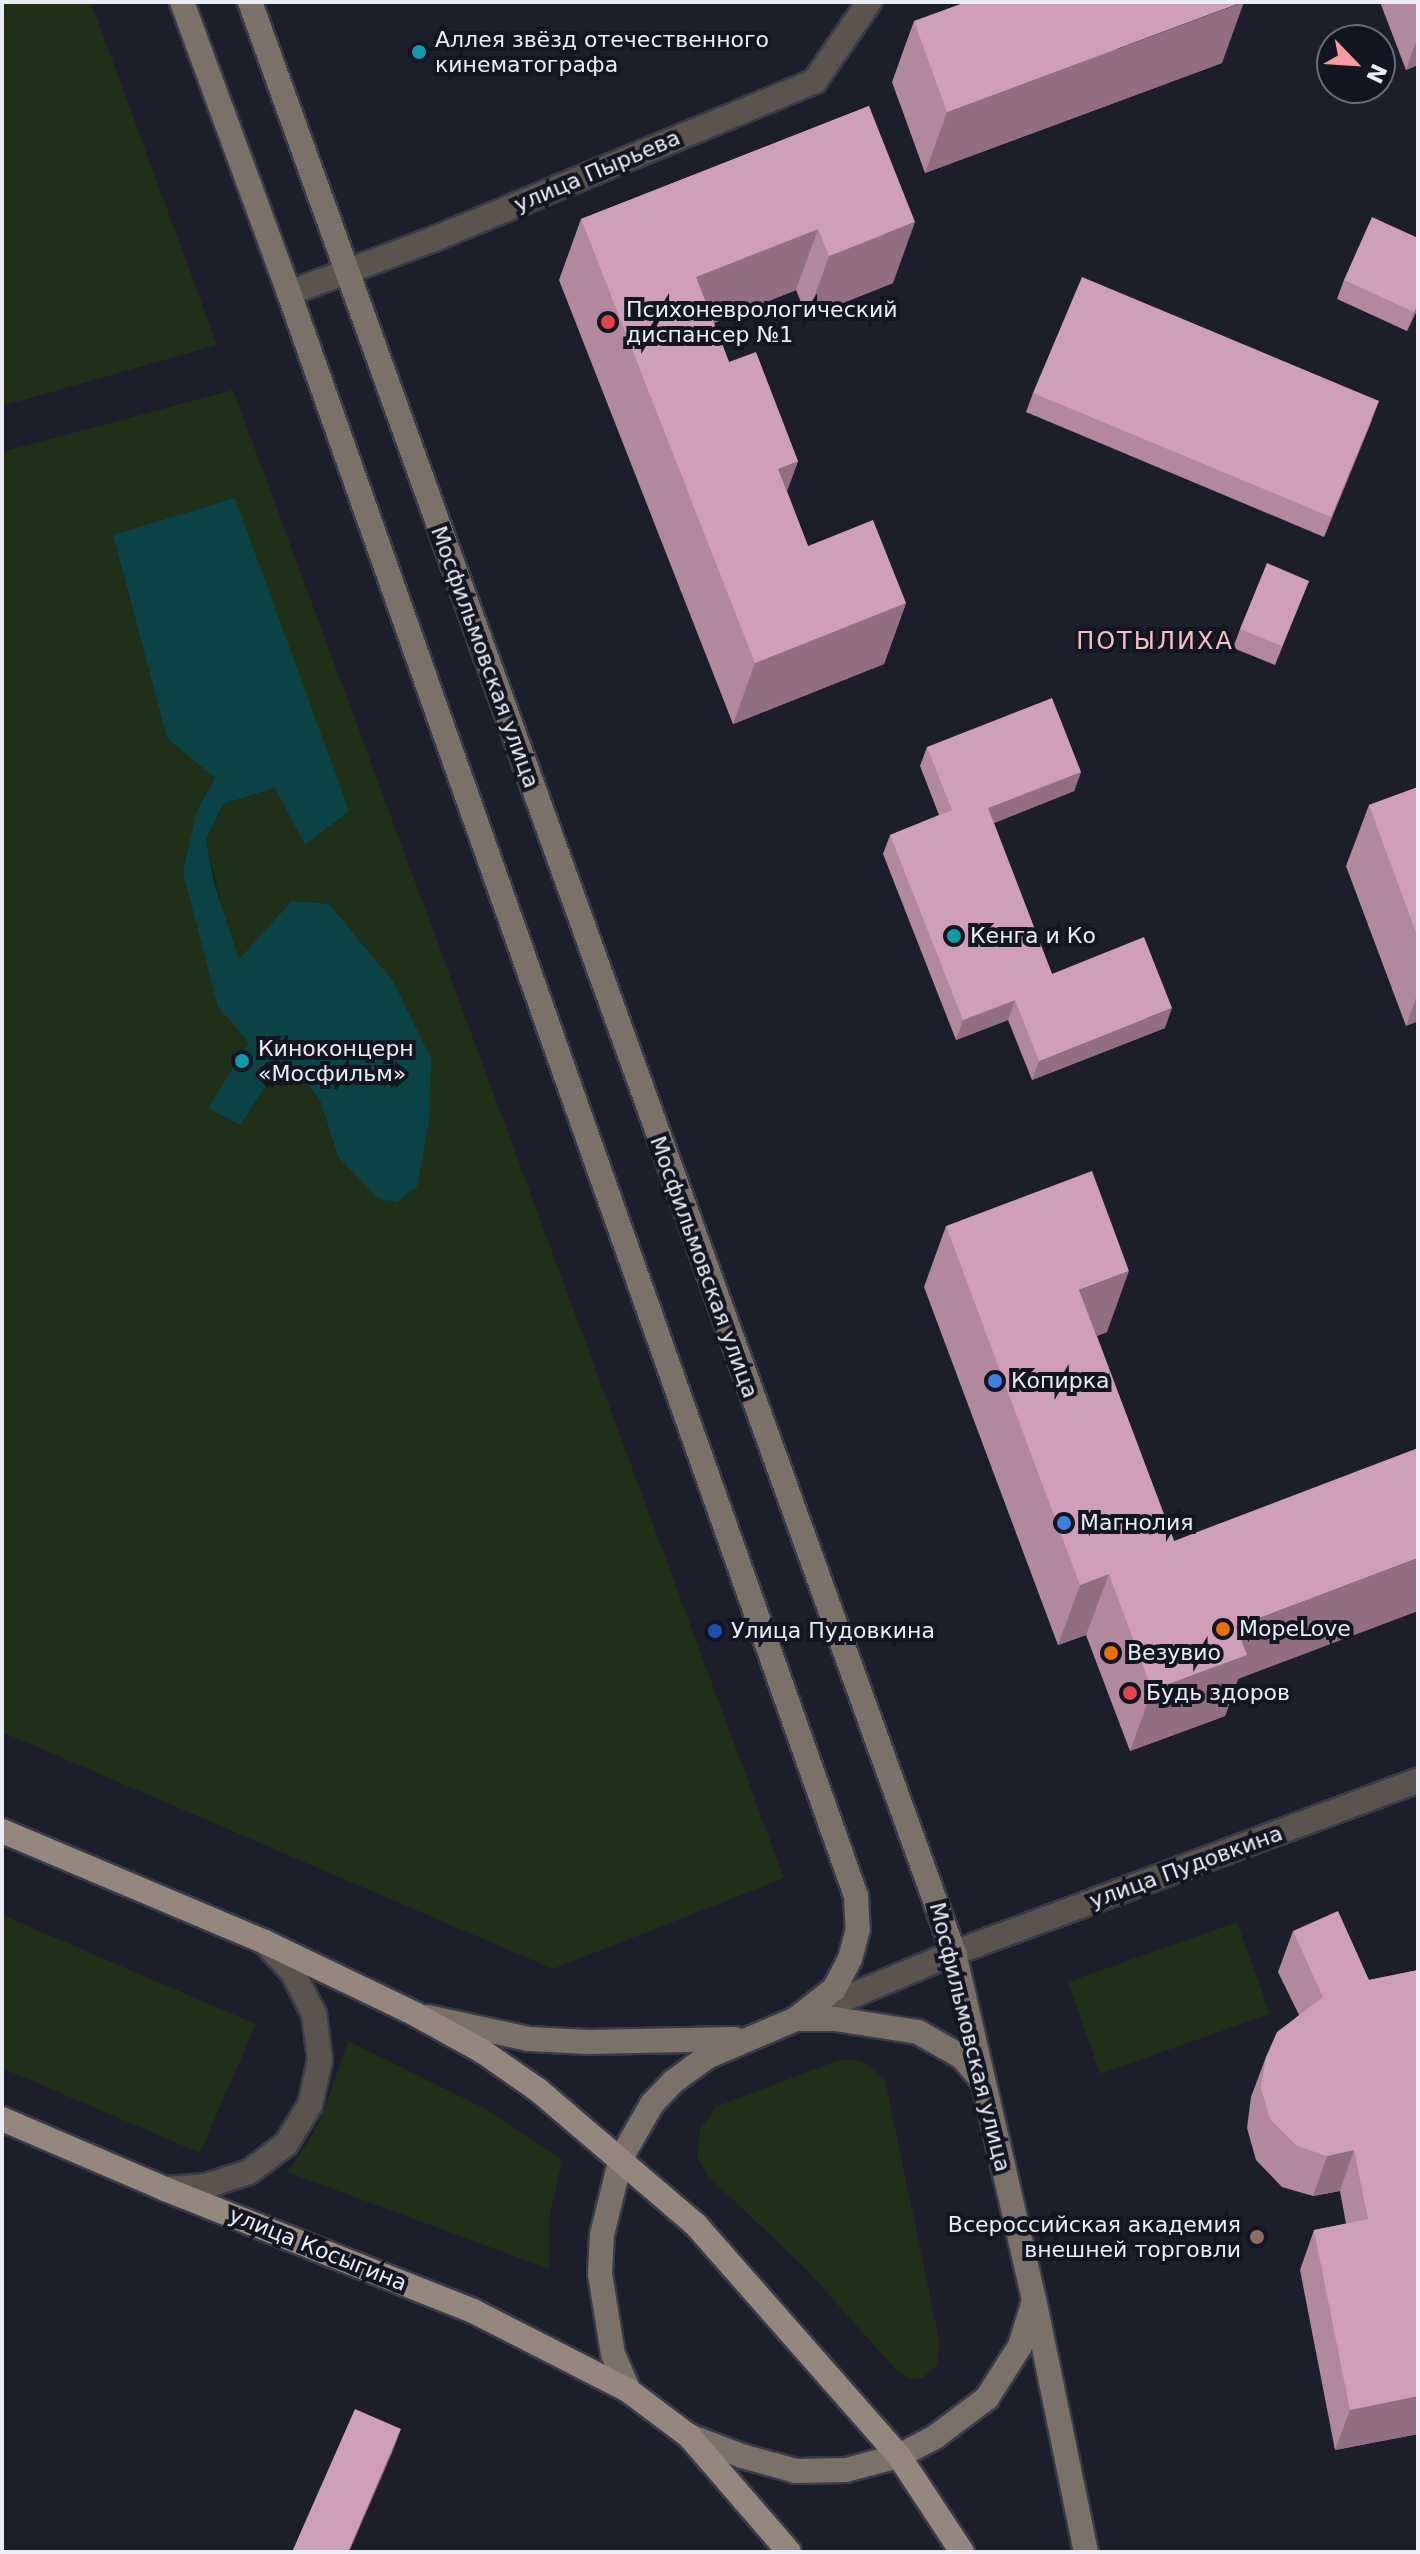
<!DOCTYPE html>
<meta charset="utf-8">
<style>
body{margin:0}
#map{position:relative;width:1420px;height:2554px;overflow:hidden;background:#1c1e2c;font-family:"DejaVu Sans",sans-serif}
div>[style]{position:absolute}
.green>*{inset:0;background:#1f2f18}
.water>*{inset:0;background:#0c4346}
.roads{filter:drop-shadow(2px 0 #393b48) drop-shadow(-2px 0 #393b48) drop-shadow(0 2px #393b48) drop-shadow(0 -2px #393b48)}
.minor>*{height:24px;margin:-12px;padding:0 12px;transform-origin:12px;border-radius:12px;background:#5a534e}
.secondary>*{height:24px;margin:-12px;padding:0 12px;transform-origin:12px;border-radius:12px;background:#7c7169}
.primary>*{height:24px;margin:-12px;padding:0 12px;transform-origin:12px;border-radius:12px;background:#95877d}
.wall>*{inset:0;background:#b2889e}
.shaded-wall>*{inset:0;background:#916f81}
.building>*{inset:0;background:#cf9eb8}
.dots>*{width:22px;height:22px;translate:-50% -50%;box-sizing:border-box;border:4px solid #131522;border-radius:50%}
span{translate:-50% -50%;white-space:nowrap;text-align:center;line-height:1.15;-webkit-text-stroke:8px #131522;paint-order:stroke}
.poi-label{font-size:22px;color:#eaecf6}
.left{translate:0 -50%;text-align:left}
.right{translate:-100% -50%;text-align:right}
.street-label{font-size:22px;color:#eaecf6}
.neighbourhood-label{font-size:24px;color:#f5c0c3;letter-spacing:2px}
.frame{position:absolute;inset:0;border:4px solid #eaecf6;pointer-events:none}
.north{position:absolute;left:1316px;top:24px;width:80px;height:80px;box-sizing:border-box;background:#131522;border:2px solid #696b77;border-radius:50%;rotate:115deg;font-size:22px;font-weight:700;line-height:32px;text-align:center;color:#eaecf6}
.north::after{content:'';display:block;margin:auto;width:28px;height:36px;background:#f49aa0;clip-path:polygon(50% 0,100% 100%,50% 72%,0 100%)}
</style>
<div id="map">
<div class="green">
<div style="clip-path:polygon(2px 2px,91px 2px,217px 345px,2px 406px)"></div>
<div style="clip-path:polygon(evenodd,233px 390px,784px 1878px,553px 1969px,2px 1732px,2px 452px,233px 390px,235px 498px,275px 788px,223px 804px,206px 840px,227px 929px,239px 960px,292px 901px,329px 904px,393px 981px,431px 1058px,338px 1158px,320px 1100px,285px 1056px,240px 1125px,249px 1043px,218px 1007px,197px 810px,215px 778px,167px 737px,113px 536px,235px 498px)"></div>
<div style="clip-path:polygon(2px 1915px,256px 2024px,200px 2153px,2px 2068px)"></div>
<div style="clip-path:polygon(1237px 1922px,1270px 2014px,1100px 2074px,1068px 1982px)"></div>
<div style="clip-path:polygon(348px 2041px,486px 2109px,562px 2160px,549px 2219px,549px 2269px,287px 2172px,310px 2139px,324px 2111px)"></div>
<div style="clip-path:polygon(852px 2059px,865px 2063px,885px 2080px,940px 2344px,937px 2365px,923px 2378px,913px 2380px,896px 2370px,806px 2269px,708px 2176px,697px 2157px,700px 2130px,715px 2107px,839px 2060px)"></div>
</div>
<div class="water">
<div style="clip-path:polygon(235px 498px,349px 811px,305px 845px,275px 788px,223px 804px,206px 840px,214px 883px,239px 959px,292px 901px,329px 904px,393px 981px,431px 1058px,429px 1122px,417px 1187px,397px 1202px,379px 1199px,338px 1157px,320px 1100px,285px 1056px,240px 1125px,208px 1108px,249px 1043px,218px 1007px,183px 872px,197px 810px,215px 778px,167px 738px,113px 535px)"></div>
</div>
<div class="roads">
<div class="minor">
<div style="left:289px;top:293px;width:155px;rotate:-20.4deg"></div>
<div style="left:434px;top:239px;width:412px;rotate:-22.5deg"></div>
<div style="left:815px;top:81px;width:96px;rotate:-55.6deg"></div>
<div style="left:808px;top:2014px;width:158px;rotate:-22.7deg"></div>
<div style="left:954px;top:1953px;width:495px;rotate:-20.4deg"></div>
<div style="left:165px;top:2189px;width:41px;rotate:-4.2deg"></div>
<div style="left:206px;top:2186px;width:45px;rotate:-18deg"></div>
<div style="left:249px;top:2172px;width:46px;rotate:-37.1deg"></div>
<div style="left:286px;top:2144px;width:46px;rotate:-58.4deg"></div>
<div style="left:310px;top:2105px;width:46px;rotate:-77.5deg"></div>
<div style="left:320px;top:2060px;width:46px;rotate:-97.4deg"></div>
<div style="left:314px;top:2014px;width:46px;rotate:-117.1deg"></div>
<div style="left:293px;top:1973px;width:42px;rotate:-132.1deg"></div>
</div>
<div class="secondary">
<div style="left:182px;top:2px;width:310px;rotate:69.8deg"></div>
<div style="left:289px;top:293px;width:1700px;rotate:70.52deg"></div>
<div style="left:856px;top:1896px;width:33px;rotate:87deg"></div>
<div style="left:858px;top:1929px;width:31px;rotate:105deg"></div>
<div style="left:850px;top:1959px;width:34px;rotate:118deg"></div>
<div style="left:834px;top:1989px;width:48px;rotate:141.7deg"></div>
<div style="left:796px;top:2019px;width:97px;rotate:156.9deg"></div>
<div style="left:707px;top:2057px;width:41px;rotate:144deg"></div>
<div style="left:674px;top:2081px;width:32px;rotate:134deg"></div>
<div style="left:652px;top:2104px;width:62px;rotate:119.9deg"></div>
<div style="left:621px;top:2158px;width:79px;rotate:103.9deg"></div>
<div style="left:602px;top:2235px;width:39px;rotate:93deg"></div>
<div style="left:600px;top:2274px;width:81px;rotate:80.8deg"></div>
<div style="left:613px;top:2354px;width:40px;rotate:66.6deg"></div>
<div style="left:250px;top:2px;width:2074px;rotate:70.16deg"></div>
<div style="left:954px;top:1953px;width:355px;rotate:77deg"></div>
<div style="left:1034px;top:2299px;width:258px;rotate:78.4deg"></div>
<div style="left:427px;top:2017px;width:104px;rotate:12.2deg"></div>
<div style="left:529px;top:2039px;width:59px;rotate:2.9deg"></div>
<div style="left:588px;top:2042px;width:147px;rotate:-1.2deg"></div>
<div style="left:796px;top:2019px;width:39px"></div>
<div style="left:835px;top:2019px;width:84px;rotate:8.9deg"></div>
<div style="left:918px;top:2032px;width:51px;rotate:29.6deg"></div>
<div style="left:962px;top:2057px;width:32px;rotate:49deg"></div>
<div style="left:689px;top:2436px;width:57px;rotate:20.7deg"></div>
<div style="left:742px;top:2456px;width:56px;rotate:15.5deg"></div>
<div style="left:796px;top:2471px;width:50px;rotate:-1.1deg"></div>
<div style="left:846px;top:2470px;width:55px;rotate:-14.8deg"></div>
<div style="left:899px;top:2456px;width:41px;rotate:-27.8deg"></div>
<div style="left:935px;top:2437px;width:65px;rotate:-36.9deg"></div>
<div style="left:987px;top:2398px;width:62px;rotate:-57.6deg"></div>
<div style="left:1020px;top:2346px;width:44px;rotate:-72.8deg"></div>
</div>
<div class="primary">
<div style="left:2px;top:1831px;width:285px;rotate:22.9deg"></div>
<div style="left:265px;top:1942px;width:166px;rotate:25.6deg"></div>
<div style="left:415px;top:2014px;width:77px;rotate:28.9deg"></div>
<div style="left:482px;top:2051px;width:68px;rotate:34.9deg"></div>
<div style="left:538px;top:2090px;width:208px;rotate:40.5deg"></div>
<div style="left:696px;top:2225px;width:308px;rotate:48.7deg"></div>
<div style="left:899px;top:2456px;width:115px;rotate:56.7deg"></div>
<div style="left:2px;top:2119px;width:177px;rotate:23.2deg"></div>
<div style="left:165px;top:2189px;width:331px;rotate:21.6deg"></div>
<div style="left:473px;top:2311px;width:175px;rotate:27.1deg"></div>
<div style="left:629px;top:2391px;width:75px;rotate:36.9deg"></div>
<div style="left:689px;top:2436px;width:153px;rotate:49.2deg"></div>
</div>
</div>
<div class="wall">
<div style="clip-path:polygon(1380px 2px,1418px 2px,1418px 65px,1406px 70px)"></div>
<div style="clip-path:polygon(914px 21px,1222px 63px,925px 173px,892px 82px)"></div>
<div style="clip-path:polygon(869px 106px,893px 283px,807px 317px,796px 290px,714px 323px,729px 362px,798px 461px,787px 491px,808px 546px,906px 603px,884px 664px,733px 724px,559px 280px,581px 219px)"></div>
<div style="clip-path:polygon(1418px 238px,1418px 308px,1407px 331px,1337px 299px,1344px 280px)"></div>
<div style="clip-path:polygon(1033px 393px,1372px 420px,1324px 537px,1026px 412px)"></div>
<div style="clip-path:polygon(1309px 581px,1275px 665px,1233px 648px,1240px 629px)"></div>
<div style="clip-path:polygon(927px 747px,1081px 772px,1074px 791px,994px 823px,1052px 974px,1165px 1028px,1032px 1080px,1008px 1020px,956px 1040px,883px 854px,890px 835px,939px 815px,920px 766px)"></div>
<div style="clip-path:polygon(1418px 787px,1418px 1021px,1406px 1026px,1346px 866px,1369px 805px)"></div>
<div style="clip-path:polygon(946px 1226px,1107px 1332px,1097px 1336px,1174px 1541px,1238px 1679px,1225px 1716px,1130px 1751px,1086px 1635px,1058px 1645px,924px 1287px)"></div>
<div style="clip-path:polygon(1293px 1931px,1369px 1980px,1418px 1970px,1418px 2434px,1335px 2450px,1300px 2270px,1314px 2230px,1346px 2224px,1340px 2191px,1313px 2196px,1282px 2187px,1256px 2160px,1247px 2128px,1251px 2097px,1266px 2057px,1299px 2015px,1278px 1972px)"></div>
</div>
<div class="shaded-wall">
<div style="clip-path:polygon(1244px 2px,1222px 63px,925px 173px,947px 112px)"></div>
<div style="clip-path:polygon(1418px 36px,1418px 65px,1406px 70px)"></div>
<div style="clip-path:polygon(915px 222px,893px 283px,807px 317px,829px 256px)"></div>
<div style="clip-path:polygon(818px 229px,796px 290px,674px 338px,696px 277px)"></div>
<div style="clip-path:polygon(1418px 304px,1418px 308px,1407px 331px,1414px 312px)"></div>
<div style="clip-path:polygon(1379px 401px,1372px 420px,1324px 537px,1331px 517px)"></div>
<div style="clip-path:polygon(798px 461px,776px 521px,778px 469px)"></div>
<div style="clip-path:polygon(906px 603px,884px 664px,733px 724px,755px 663px)"></div>
<div style="clip-path:polygon(1081px 772px,1074px 791px,981px 828px,988px 808px)"></div>
<div style="clip-path:polygon(1418px 992px,1418px 1021px,1406px 1026px)"></div>
<div style="clip-path:polygon(1015px 1000px,1008px 1020px,956px 1040px,963px 1020px)"></div>
<div style="clip-path:polygon(1172px 1008px,1165px 1028px,1032px 1080px,1039px 1061px)"></div>
<div style="clip-path:polygon(1129px 1271px,1107px 1332px,1057px 1350px,1079px 1290px)"></div>
<div style="clip-path:polygon(1418px 1558px,1418px 1611px,1238px 1679px,1225px 1716px,1130px 1751px,1152px 1690px,1236px 1627px)"></div>
<div style="clip-path:polygon(1109px 1574px,1086px 1635px,1058px 1645px,1080px 1585px)"></div>
<div style="clip-path:polygon(1354px 2150px,1340px 2191px,1313px 2196px,1327px 2156px)"></div>
<div style="clip-path:polygon(1418px 2396px,1418px 2434px,1335px 2450px,1350px 2410px)"></div>
<div style="clip-path:polygon(401px 2429px,392px 2453px,349px 2552px,348px 2552px)"></div>
</div>
<div class="building">
<div style="clip-path:polygon(966px 2px,1243px 2px,947px 112px,914px 21px)"></div>
<div style="clip-path:polygon(869px 106px,915px 222px,829px 256px,818px 229px,696px 277px,729px 362px,756px 352px,798px 461px,778px 469px,808px 546px,873px 520px,906px 603px,755px 663px,581px 219px)"></div>
<div style="clip-path:polygon(1372px 217px,1418px 238px,1418px 304px,1414px 312px,1344px 280px)"></div>
<div style="clip-path:polygon(1082px 277px,1379px 401px,1331px 517px,1033px 393px)"></div>
<div style="clip-path:polygon(1267px 563px,1309px 581px,1282px 646px,1240px 629px)"></div>
<div style="clip-path:polygon(1052px 698px,1081px 772px,988px 808px,1052px 974px,1144px 937px,1172px 1008px,1039px 1061px,1015px 1000px,963px 1020px,890px 835px,952px 810px,927px 747px)"></div>
<div style="clip-path:polygon(1418px 787px,1418px 938px,1369px 805px)"></div>
<div style="clip-path:polygon(1092px 1171px,1129px 1271px,1079px 1290px,1174px 1541px,1418px 1448px,1418px 1558px,1236px 1627px,1247px 1655px,1152px 1690px,1109px 1574px,1080px 1585px,946px 1226px)"></div>
<div style="clip-path:polygon(1338px 1911px,1369px 1980px,1418px 1970px,1418px 2396px,1350px 2410px,1314px 2230px,1368px 2219px,1354px 2150px,1327px 2156px,1297px 2146px,1270px 2119px,1261px 2088px,1266px 2057px,1277px 2032px,1323px 1997px,1293px 1931px)"></div>
<div style="clip-path:polygon(355px 2409px,401px 2429px,349px 2550px,353px 2552px,292px 2552px)"></div>
</div>
<div class="dots">
<div style="left:419px;top:52px;background:#0f9aa8"></div>
<div style="left:608px;top:322px;background:#e0444e"></div>
<div style="left:954px;top:936px;background:#0f9aa8"></div>
<div style="left:242px;top:1061px;background:#0f9aa8"></div>
<div style="left:995px;top:1381px;background:#3f7fe0"></div>
<div style="left:1064px;top:1523px;background:#3f7fe0"></div>
<div style="left:1223px;top:1629px;background:#e8710a"></div>
<div style="left:715px;top:1631px;background:#1a4fb4"></div>
<div style="left:1111px;top:1653px;background:#e8710a"></div>
<div style="left:1130px;top:1693px;background:#e0444e"></div>
<div style="left:1257px;top:2237px;background:#8d6e63"></div>
</div>
<div class="poi-label">
<span class="left" style="left:435px;top:52px">Аллея звёзд отечественного<br>кинематографа</span>
<span class="left" style="left:626px;top:322px">Психоневрологический<br>диспансер №1</span>
<span class="left" style="left:970px;top:936px">Кенга и Ко</span>
<span class="left" style="left:258px;top:1061px">Киноконцерн<br>«Мосфильм»</span>
<span class="left" style="left:1011px;top:1381px">Копирка</span>
<span class="left" style="left:1080px;top:1523px">Магнолия</span>
<span class="left" style="left:1239px;top:1629px">МореLove</span>
<span class="left" style="left:731px;top:1631px">Улица Пудовкина</span>
<span class="left" style="left:1127px;top:1653px">Везувио</span>
<span class="left" style="left:1146px;top:1693px">Будь здоров</span>
<span class="right" style="left:1241px;top:2237px">Всероссийская академия<br>внешней торговли</span>
</div>
<div class="street-label">
<span style="left:597px;top:171px;rotate:-23deg">улица Пырьева</span>
<span style="left:485px;top:657px;rotate:70deg">Мосфильмовская улица</span>
<span style="left:704px;top:1267px;rotate:70deg">Мосфильмовская улица</span>
<span style="left:1186px;top:1867px;rotate:-20deg">улица Пудовкина</span>
<span style="left:970px;top:2037px;rotate:76deg">Мосфильмовская улица</span>
<span style="left:318px;top:2249px;rotate:22deg">улица Косыгина</span>
</div>
<div class="neighbourhood-label">
<span style="left:1155px;top:642px">ПОТЫЛИХА</span>
</div>
<div class="frame"></div>
<div class="north">N</div>
</div>
